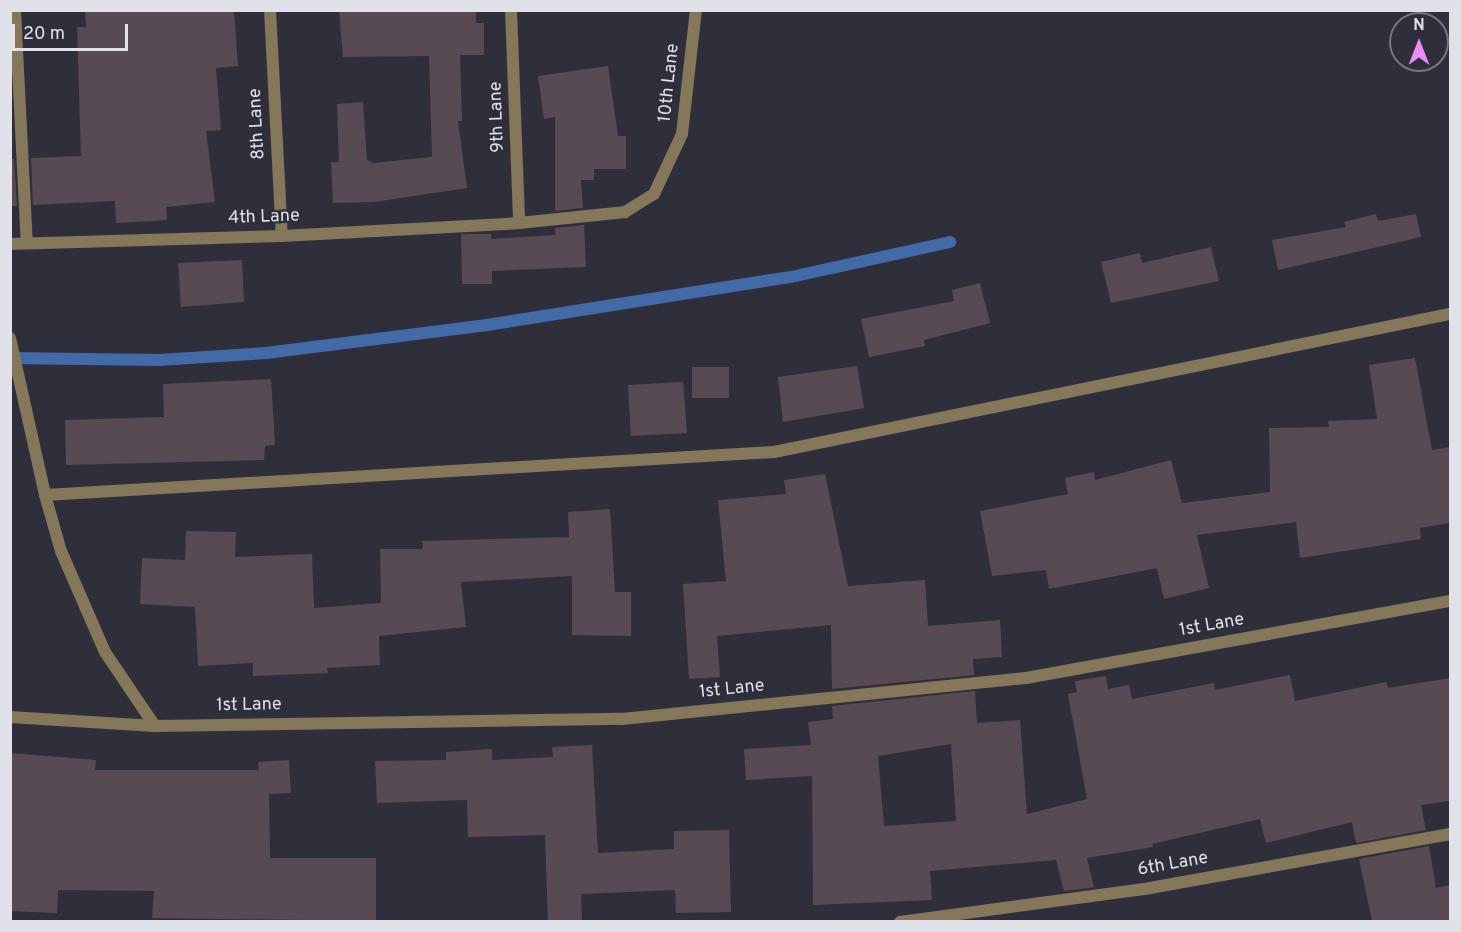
<!DOCTYPE html>
<style>
body{margin:0}
#map{position:relative;width:1461px;height:932px;overflow:hidden;background:#2f2f3c;font-family:Overpass,sans-serif}
div>[style]{position:absolute}
.stream>*{height:12px;margin:-6px;padding:0 6px;transform-origin:6px;border-radius:6px;background:#426aa6}
.building>*{inset:0;background:#584a52}
.street>*{height:12px;margin:-6px;padding:0 6px;transform-origin:6px;border-radius:6px;background:#857759}
span{translate:-50% -50%;white-space:nowrap;text-align:center;line-height:1.15;-webkit-text-stroke:4.5px #2f2f3c;paint-order:stroke}
.street-label{font-size:18px;color:#e1e1ea}
.frame{position:absolute;inset:0;border:12px solid #e1e1ea;pointer-events:none}
.north{position:absolute;left:1389px;top:12px;width:60px;height:60px;box-sizing:border-box;background:#2f2f3c;border:2px solid #767682;border-radius:50%;rotate:0deg;font-size:16px;font-weight:700;line-height:24px;text-align:center;color:#e1e1ea}
.north::after{content:'';display:block;margin:auto;width:21px;height:27px;background:#ee8bf7;clip-path:polygon(50% 0,100% 100%,50% 72%,0 100%)}
.scale{position:absolute;left:12px;top:24px;width:116px;height:27px;box-sizing:border-box;border:3px solid #e1e1ea;border-top:0;padding-left:8px;font-size:18px;line-height:21px;white-space:nowrap;color:#e1e1ea;-webkit-text-stroke:4px #2f2f3c;paint-order:stroke}
</style>
<div id="map">
<div class="stream">
<div style="left:10px;top:358px;width:149px;rotate:0.8deg"></div>
<div style="left:159px;top:360px;width:107px;rotate:-3.7deg"></div>
<div style="left:266px;top:353px;width:223px;rotate:-7.2deg"></div>
<div style="left:487px;top:325px;width:308px;rotate:-9deg"></div>
<div style="left:791px;top:277px;width:163px;rotate:-12.4deg"></div>
</div>
<div class="building">
<div style="clip-path:polygon(85px 10px,234px 10px,238px 66px,216px 68px,221px 130px,206px 131px,215px 202px,166px 207px,167px 220px,116px 223px,115px 201px,33px 205px,31px 158px,81px 156px,77px 27px,86px 27px)"></div>
<div style="clip-path:polygon(339px 10px,476px 10px,476px 23px,484px 23px,484px 55px,460px 55px,462px 121px,458px 121px,467px 188px,374px 202px,333px 203px,331px 162px,339px 162px,337px 104px,363px 102px,367px 160px,373px 163px,432px 157px,429px 56px,343px 57px)"></div>
<div style="clip-path:polygon(608px 66px,618px 136px,626px 136px,626px 169px,594px 169px,594px 180px,581px 180px,583px 208px,555px 211px,555px 117px,544px 119px,538px 76px)"></div>
<div style="clip-path:polygon(10px 159px,14px 159px,17px 206px,10px 206px)"></div>
<div style="clip-path:polygon(1376px 214px,1378px 221px,1416px 214px,1421px 237px,1278px 270px,1272px 240px,1346px 227px,1344px 222px)"></div>
<div style="clip-path:polygon(584px 225px,586px 267px,492px 271px,492px 284px,462px 284px,461px 234px,491px 234px,491px 239px,555px 235px,555px 228px)"></div>
<div style="clip-path:polygon(1211px 247px,1219px 281px,1111px 303px,1101px 262px,1140px 253px,1142px 263px)"></div>
<div style="clip-path:polygon(242px 260px,244px 302px,181px 307px,178px 263px)"></div>
<div style="clip-path:polygon(980px 283px,990px 323px,924px 340px,925px 346px,869px 357px,861px 319px,954px 301px,952px 290px)"></div>
<div style="clip-path:polygon(1415px 358px,1432px 450px,1450px 447px,1450px 523px,1420px 528px,1421px 539px,1300px 558px,1296px 522px,1197px 535px,1209px 588px,1164px 599px,1157px 568px,1049px 589px,1046px 570px,992px 576px,980px 511px,1068px 494px,1065px 478px,1094px 472px,1095px 480px,1171px 460px,1182px 503px,1270px 492px,1269px 428px,1329px 427px,1328px 421px,1377px 419px,1369px 365px)"></div>
<div style="clip-path:polygon(857px 366px,864px 408px,783px 422px,778px 377px)"></div>
<div style="clip-path:polygon(692px 367px,729px 367px,729px 398px,692px 398px)"></div>
<div style="clip-path:polygon(271px 379px,275px 445px,265px 446px,264px 460px,66px 465px,65px 420px,164px 417px,163px 384px)"></div>
<div style="clip-path:polygon(683px 382px,687px 433px,631px 436px,628px 385px)"></div>
<div style="clip-path:polygon(825px 474px,848px 586px,925px 580px,928px 626px,1000px 620px,1002px 657px,973px 659px,974px 675px,832px 689px,831px 625px,717px 636px,720px 677px,689px 679px,683px 584px,726px 581px,718px 500px,786px 494px,784px 480px)"></div>
<div style="clip-path:polygon(610px 509px,615px 592px,631px 592px,631px 636px,572px 635px,572px 576px,461px 582px,466px 627px,379px 636px,380px 665px,327px 668px,328px 673px,253px 676px,253px 663px,198px 666px,195px 607px,140px 604px,142px 558px,185px 560px,186px 531px,236px 532px,235px 557px,312px 554px,314px 608px,381px 603px,380px 549px,423px 549px,422px 541px,569px 537px,568px 512px)"></div>
<div style="clip-path:polygon(evenodd,1290px 675px,1295px 701px,1386px 682px,1388px 688px,1450px 678px,1450px 801px,1421px 805px,1426px 830px,1356px 843px,1352px 822px,1266px 843px,1260px 819px,1152px 844px,1153px 847px,1087px 858px,1094px 887px,1089px 888px,1064px 891px,1056px 860px,930px 871px,932px 900px,813px 905px,812px 776px,746px 780px,744px 749px,811px 745px,808px 722px,833px 719px,832px 706px,975px 691px,977px 723px,1020px 720px,1027px 814px,1087px 799px,1068px 694px,1077px 692px,1075px 681px,1106px 676px,1108px 689px,1129px 685px,1132px 699px,1214px 683px,1215px 690px,1290px 675px,951px 744px,956px 821px,884px 826px,878px 756px,951px 744px)"></div>
<div style="clip-path:polygon(592px 745px,598px 853px,674px 849px,674px 831px,729px 830px,731px 912px,676px 913px,675px 890px,581px 894px,582px 921px,548px 921px,545px 835px,468px 837px,467px 800px,377px 803px,375px 761px,446px 760px,446px 752px,492px 749px,492px 760px,553px 757px,552px 747px)"></div>
<div style="clip-path:polygon(10px 753px,96px 760px,95px 770px,259px 770px,258px 762px,289px 760px,291px 793px,269px 794px,270px 858px,376px 858px,376px 921px,152px 918px,154px 891px,58px 890px,57px 913px,10px 911px)"></div>
<div style="clip-path:polygon(1429px 846px,1436px 888px,1450px 885px,1450px 921px,1372px 921px,1359px 859px)"></div>
</div>
<div class="street">
<div style="left:15px;top:10px;width:233px;rotate:87.1deg"></div>
<div style="left:270px;top:10px;width:226px;rotate:87deg"></div>
<div style="left:511px;top:10px;width:213px;rotate:87.8deg"></div>
<div style="left:10px;top:244px;width:272px;rotate:-1.7deg"></div>
<div style="left:282px;top:236px;width:237px;rotate:-3.1deg"></div>
<div style="left:519px;top:223px;width:107px;rotate:-5.9deg"></div>
<div style="left:625px;top:212px;width:34px;rotate:-32deg"></div>
<div style="left:654px;top:194px;width:66px;rotate:-65deg"></div>
<div style="left:682px;top:134px;width:125px;rotate:-83.6deg"></div>
<div style="left:10px;top:338px;width:161px;rotate:77.4deg"></div>
<div style="left:45px;top:495px;width:58px;rotate:74.1deg"></div>
<div style="left:61px;top:551px;width:110px;rotate:66.5deg"></div>
<div style="left:105px;top:652px;width:89px;rotate:56deg"></div>
<div style="left:45px;top:495px;width:730px;rotate:-3.38deg"></div>
<div style="left:774px;top:452px;width:690px;rotate:-11.54deg"></div>
<div style="left:10px;top:717px;width:145px;rotate:3.6deg"></div>
<div style="left:155px;top:726px;width:467px;rotate:-0.9deg"></div>
<div style="left:622px;top:719px;width:406px;rotate:-5.8deg"></div>
<div style="left:1026px;top:678px;width:431px;rotate:-10.3deg"></div>
<div style="left:900px;top:922px;width:252px;rotate:-7.7deg"></div>
<div style="left:1150px;top:888px;width:305px;rotate:-10.2deg"></div>
</div>
<div class="street-label">
<span style="left:670px;top:83px;rotate:-84deg">10th Lane</span>
<span style="left:498px;top:117px;rotate:-92deg">9th Lane</span>
<span style="left:258px;top:124px;rotate:-93deg">8th Lane</span>
<span style="left:264px;top:218px;rotate:-2deg">4th Lane</span>
<span style="left:1212px;top:626px;rotate:-10deg">1st Lane</span>
<span style="left:732px;top:690px;rotate:-6deg">1st Lane</span>
<span style="left:249px;top:706px;rotate:-1deg">1st Lane</span>
<span style="left:1173px;top:865px;rotate:-10deg">6th Lane</span>
</div>
<div class="frame"></div>
<div class="north">N</div>
<div class="scale">20 m</div>
</div>
